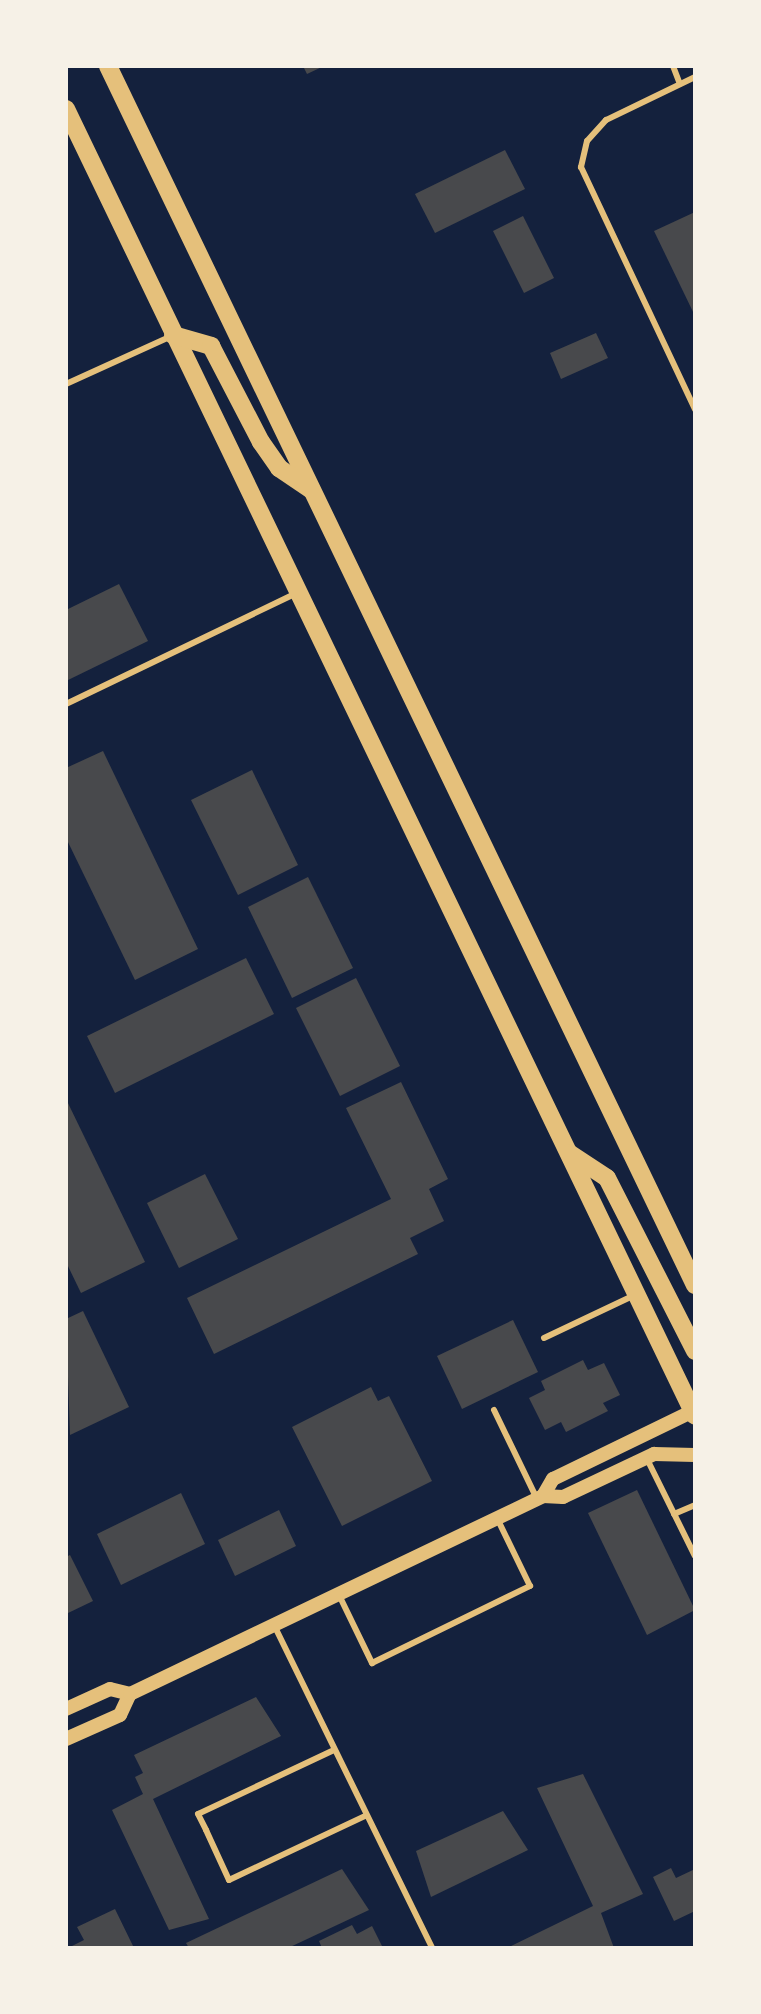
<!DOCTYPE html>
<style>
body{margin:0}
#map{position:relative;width:761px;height:2014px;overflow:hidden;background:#14213d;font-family:"Times New Roman",serif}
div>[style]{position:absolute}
.building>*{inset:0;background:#48494c}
.service>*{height:6px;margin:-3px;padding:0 3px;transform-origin:3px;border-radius:3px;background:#e5c07b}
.tertiary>*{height:14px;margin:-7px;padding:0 7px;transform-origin:7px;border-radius:7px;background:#e5c07b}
.primary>*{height:18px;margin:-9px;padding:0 9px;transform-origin:9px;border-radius:9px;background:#e5c07b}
span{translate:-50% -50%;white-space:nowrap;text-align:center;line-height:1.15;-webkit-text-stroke:8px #f6f1e7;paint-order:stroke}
.frame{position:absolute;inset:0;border:68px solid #f6f1e7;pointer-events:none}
</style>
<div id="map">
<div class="building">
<div style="clip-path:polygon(303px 66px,324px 66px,307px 74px)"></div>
<div style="clip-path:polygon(505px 150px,525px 189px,435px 233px,415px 194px)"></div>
<div style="clip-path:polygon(695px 212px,695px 316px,654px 231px)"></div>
<div style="clip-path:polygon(523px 216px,554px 278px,524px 293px,493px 231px)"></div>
<div style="clip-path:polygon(596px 333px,608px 358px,561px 379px,550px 353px)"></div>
<div style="clip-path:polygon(119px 584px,148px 641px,66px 681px,66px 610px)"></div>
<div style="clip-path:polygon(103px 751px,198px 949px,135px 980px,66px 838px,66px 768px)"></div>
<div style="clip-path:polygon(252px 770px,298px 865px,238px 895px,191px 800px)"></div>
<div style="clip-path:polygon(308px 877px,353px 968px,292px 998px,248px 907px)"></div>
<div style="clip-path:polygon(246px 958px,274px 1014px,115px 1093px,87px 1036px)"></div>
<div style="clip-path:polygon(356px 978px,400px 1066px,340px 1096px,296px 1008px)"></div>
<div style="clip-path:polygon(401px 1082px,448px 1179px,429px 1189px,444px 1221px,410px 1238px,418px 1254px,214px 1354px,187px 1298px,391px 1199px,346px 1108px)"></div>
<div style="clip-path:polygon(66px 1099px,145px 1262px,81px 1293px,66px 1262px)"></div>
<div style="clip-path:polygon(205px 1174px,238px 1239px,179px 1268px,147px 1203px)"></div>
<div style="clip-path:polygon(83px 1311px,129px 1407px,70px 1435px,66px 1319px)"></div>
<div style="clip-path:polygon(513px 1320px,538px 1372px,462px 1409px,437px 1356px)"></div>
<div style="clip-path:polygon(583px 1360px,588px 1370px,604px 1363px,620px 1395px,603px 1403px,608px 1411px,566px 1432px,561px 1422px,545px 1430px,529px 1398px,545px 1390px,541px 1381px)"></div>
<div style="clip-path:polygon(371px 1387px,378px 1401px,389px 1396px,432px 1481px,342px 1526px,292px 1427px)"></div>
<div style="clip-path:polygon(637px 1490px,695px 1610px,647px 1635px,588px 1513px)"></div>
<div style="clip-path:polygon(181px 1493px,205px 1544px,121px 1585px,97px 1534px)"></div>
<div style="clip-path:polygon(279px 1510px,296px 1546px,235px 1576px,218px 1540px)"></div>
<div style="clip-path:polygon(70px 1555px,93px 1601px,66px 1614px,66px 1557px)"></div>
<div style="clip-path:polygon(256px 1697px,281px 1736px,153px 1799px,209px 1919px,169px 1930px,112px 1810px,143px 1794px,135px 1777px,143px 1773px,134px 1755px)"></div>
<div style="clip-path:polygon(583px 1774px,643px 1894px,601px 1913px,614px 1948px,507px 1948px,593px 1906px,537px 1788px)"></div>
<div style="clip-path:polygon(503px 1811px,528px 1850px,431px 1897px,416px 1851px)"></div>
<div style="clip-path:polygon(671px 1868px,676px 1878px,695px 1869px,695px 1911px,674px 1921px,653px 1877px)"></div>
<div style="clip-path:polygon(342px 1869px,369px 1910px,288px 1948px,189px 1948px,186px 1943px)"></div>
<div style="clip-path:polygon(115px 1909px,134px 1948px,68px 1948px,84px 1940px,77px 1927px)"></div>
<div style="clip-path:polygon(352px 1925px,357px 1934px,372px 1926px,383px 1948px,322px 1948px,319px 1941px)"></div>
</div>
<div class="service">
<div style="left:673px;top:66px;width:19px;rotate:69deg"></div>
<div style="left:695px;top:77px;width:99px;rotate:154.2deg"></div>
<div style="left:606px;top:120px;width:28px;rotate:132deg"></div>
<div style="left:587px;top:141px;width:27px;rotate:103deg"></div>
<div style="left:581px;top:167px;width:268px;rotate:64.8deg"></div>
<div style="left:66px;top:384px;width:116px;rotate:-24.4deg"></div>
<div style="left:66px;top:704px;width:256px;rotate:-25.7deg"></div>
<div style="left:544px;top:1338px;width:101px;rotate:-25.3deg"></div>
<div style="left:494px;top:1410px;width:97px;rotate:64.2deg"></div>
<div style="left:647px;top:1459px;width:108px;rotate:63.7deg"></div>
<div style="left:674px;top:1514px;width:23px;rotate:-23deg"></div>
<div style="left:339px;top:1595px;width:76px;rotate:64.1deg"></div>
<div style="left:372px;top:1663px;width:176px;rotate:-26deg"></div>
<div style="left:530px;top:1586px;width:76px;rotate:-115.9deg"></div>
<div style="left:274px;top:1625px;width:360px;rotate:63.9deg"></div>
<div style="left:334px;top:1750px;width:150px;rotate:154.8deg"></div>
<div style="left:198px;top:1814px;width:18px;rotate:63deg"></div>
<div style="left:206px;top:1830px;width:55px;rotate:65.3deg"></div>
<div style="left:229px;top:1880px;width:150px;rotate:-25.2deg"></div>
</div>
<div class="tertiary">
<div style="left:543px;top:1496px;width:20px;rotate:-60deg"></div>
<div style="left:553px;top:1479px;width:156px;rotate:-25.9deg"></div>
<div style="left:66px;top:1709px;width:48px;rotate:-24.4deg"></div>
<div style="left:110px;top:1689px;width:21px;rotate:14deg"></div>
<div style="left:66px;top:1739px;width:59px;rotate:-24deg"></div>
<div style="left:120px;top:1715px;width:23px;rotate:-65deg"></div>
<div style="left:130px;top:1694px;width:458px;rotate:-25.6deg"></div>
<div style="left:543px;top:1496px;width:20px;rotate:3deg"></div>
<div style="left:563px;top:1497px;width:101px;rotate:-25.3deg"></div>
<div style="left:654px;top:1454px;width:41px;rotate:1.4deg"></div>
</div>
<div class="primary">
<div style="left:108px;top:66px;width:1353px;rotate:64.29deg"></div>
<div style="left:66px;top:109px;width:1450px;rotate:64.3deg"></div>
<div style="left:173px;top:335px;width:40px;rotate:16deg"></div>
<div style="left:211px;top:346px;width:108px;rotate:62.5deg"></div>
<div style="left:261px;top:442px;width:32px;rotate:55deg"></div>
<div style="left:279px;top:468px;width:37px;rotate:34deg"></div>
<div style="left:569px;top:1153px;width:45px;rotate:33.3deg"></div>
<div style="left:607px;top:1178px;width:194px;rotate:63deg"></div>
</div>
<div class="frame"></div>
</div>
